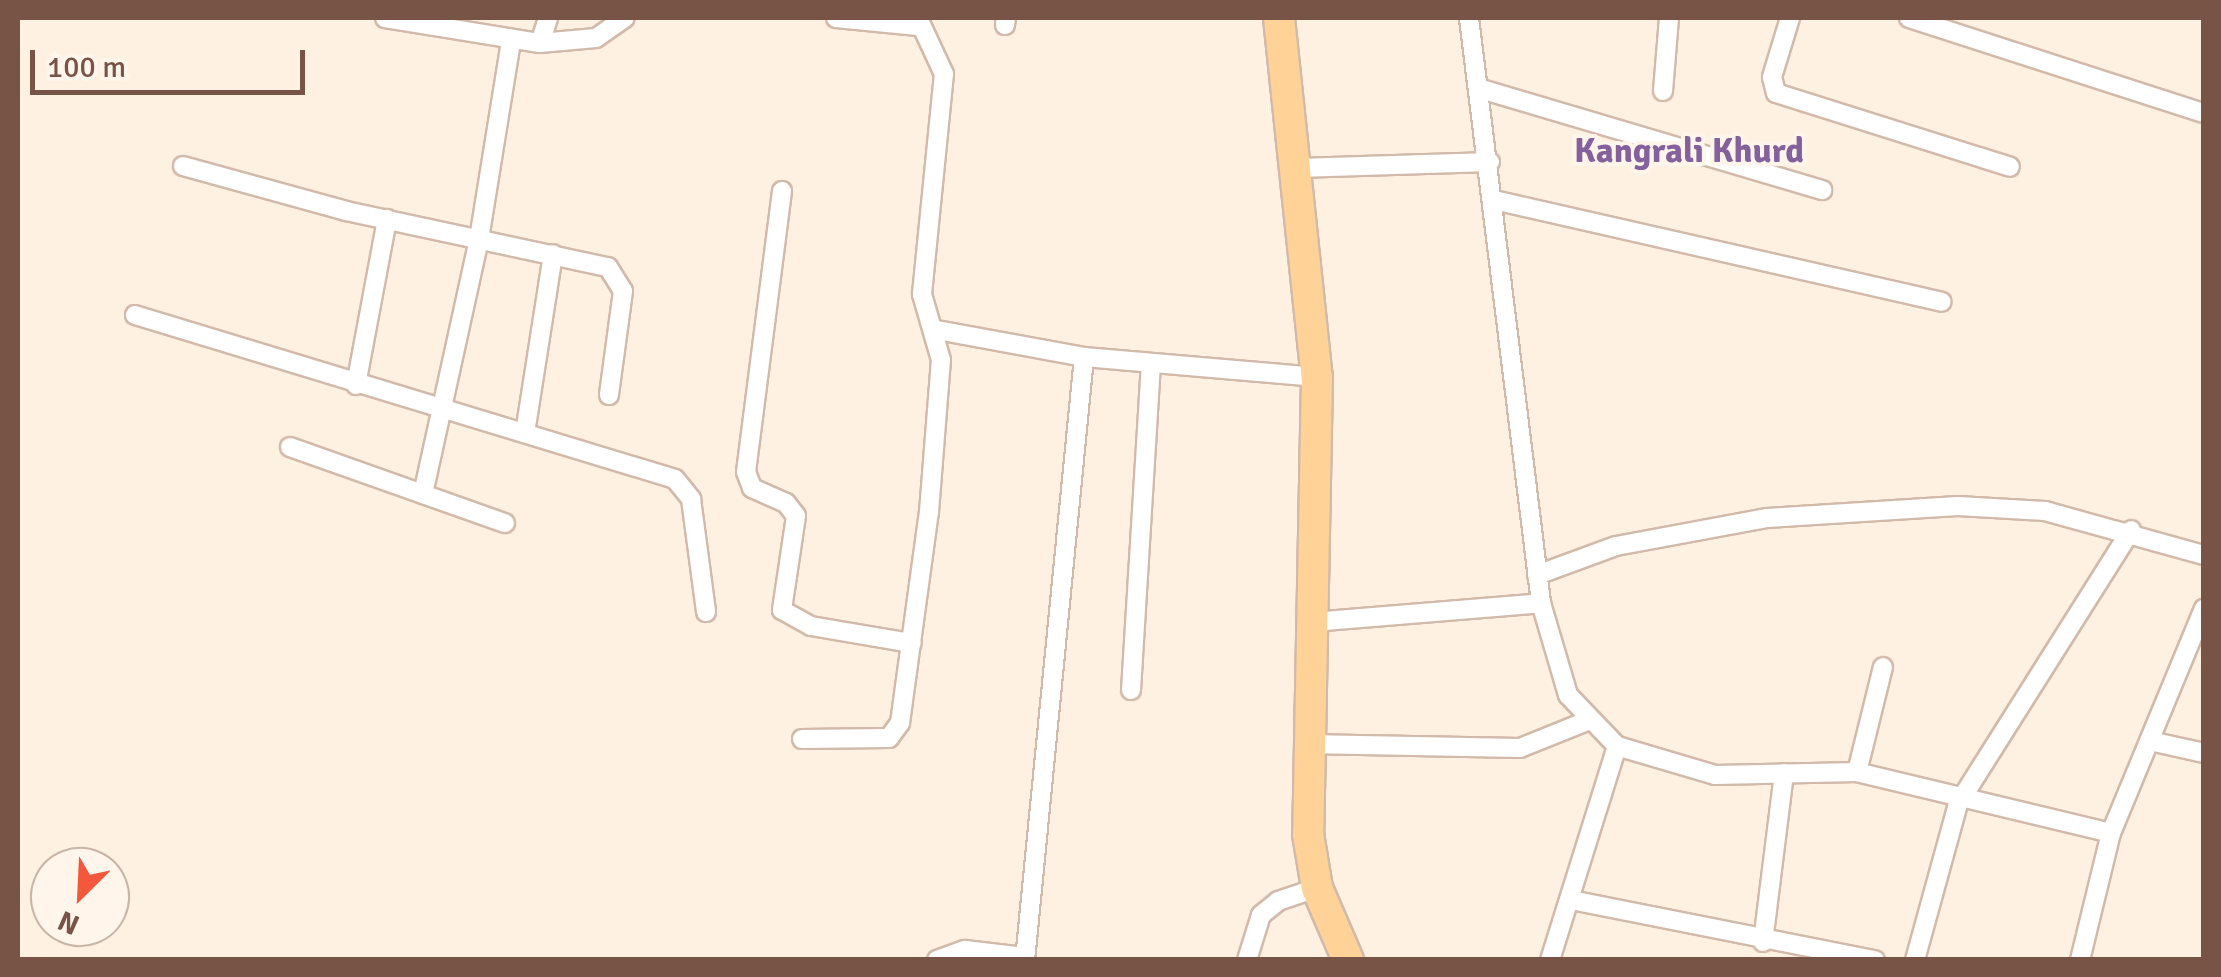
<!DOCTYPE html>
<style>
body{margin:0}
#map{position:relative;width:2221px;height:977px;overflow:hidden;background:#fef1e2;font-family:Signika,sans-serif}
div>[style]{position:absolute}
.roads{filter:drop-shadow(2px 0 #d2baaa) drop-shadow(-2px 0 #d2baaa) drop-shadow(0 2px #d2baaa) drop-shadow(0 -2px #d2baaa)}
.street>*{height:18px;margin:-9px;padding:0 9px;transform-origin:9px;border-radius:9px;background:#fff}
.primary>*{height:30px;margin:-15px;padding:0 15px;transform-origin:15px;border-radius:15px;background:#ffd298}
span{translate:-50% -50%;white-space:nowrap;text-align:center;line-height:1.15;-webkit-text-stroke:8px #fff5ea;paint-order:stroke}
.quarter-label{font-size:35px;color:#84619d;font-weight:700}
.frame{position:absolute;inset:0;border:20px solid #785446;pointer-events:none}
.north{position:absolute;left:30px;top:847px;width:100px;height:100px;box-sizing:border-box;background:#fff5ea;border:2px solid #c9b5a8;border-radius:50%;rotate:204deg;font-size:28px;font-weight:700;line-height:40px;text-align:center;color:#785446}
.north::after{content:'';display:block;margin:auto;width:35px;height:45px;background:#f4583c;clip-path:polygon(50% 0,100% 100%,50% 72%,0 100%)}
.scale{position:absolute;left:30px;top:50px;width:275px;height:45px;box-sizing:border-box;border:5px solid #785446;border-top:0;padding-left:12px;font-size:30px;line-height:35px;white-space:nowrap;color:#785446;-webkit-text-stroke:8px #fff5ea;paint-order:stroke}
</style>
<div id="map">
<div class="roads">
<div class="street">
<div style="left:385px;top:18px;width:157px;rotate:9.2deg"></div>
<div style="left:540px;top:43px;width:56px;rotate:-5.1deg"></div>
<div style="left:596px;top:38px;width:35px;rotate:-35deg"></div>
<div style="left:836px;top:18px;width:82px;rotate:5.6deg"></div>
<div style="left:1469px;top:18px;width:589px;rotate:82.98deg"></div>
<div style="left:1541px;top:603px;width:96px;rotate:73.6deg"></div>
<div style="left:1568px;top:695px;width:71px;rotate:46.1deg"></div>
<div style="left:1617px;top:746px;width:102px;rotate:16.5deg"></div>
<div style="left:1715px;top:775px;width:142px;rotate:-1.2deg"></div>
<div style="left:1857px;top:772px;width:261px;rotate:13.5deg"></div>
<div style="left:2111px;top:833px;width:243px;rotate:-67.5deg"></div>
<div style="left:1790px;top:18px;width:62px;rotate:107deg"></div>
<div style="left:1772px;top:77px;width:16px;rotate:76deg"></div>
<div style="left:1776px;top:93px;width:245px;rotate:17.5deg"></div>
<div style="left:1909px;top:18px;width:310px;rotate:17.9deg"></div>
<div style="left:1005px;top:25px;width:7px;rotate:-82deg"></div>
<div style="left:540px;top:43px;width:26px;rotate:-72deg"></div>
<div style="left:1481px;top:89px;width:356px;rotate:16.5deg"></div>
<div style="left:1663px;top:91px;width:73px;rotate:-85.3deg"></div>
<div style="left:183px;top:166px;width:169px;rotate:15.4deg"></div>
<div style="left:346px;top:211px;width:268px;rotate:12.1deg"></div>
<div style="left:608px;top:267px;width:28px;rotate:58deg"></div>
<div style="left:623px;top:291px;width:105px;rotate:97.7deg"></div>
<div style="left:1298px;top:168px;width:192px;rotate:-1.8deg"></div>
<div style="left:782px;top:191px;width:283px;rotate:97.3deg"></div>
<div style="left:746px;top:472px;width:17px;rotate:69deg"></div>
<div style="left:752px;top:488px;width:37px;rotate:24deg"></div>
<div style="left:786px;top:503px;width:16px;rotate:52deg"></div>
<div style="left:796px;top:516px;width:95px;rotate:98.5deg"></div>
<div style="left:782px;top:610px;width:33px;rotate:29deg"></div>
<div style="left:811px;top:626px;width:102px;rotate:9.6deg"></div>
<div style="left:1494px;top:200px;width:459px;rotate:12.8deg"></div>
<div style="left:135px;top:315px;width:564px;rotate:16.89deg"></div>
<div style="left:675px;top:479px;width:26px;rotate:51deg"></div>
<div style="left:691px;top:499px;width:114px;rotate:82.4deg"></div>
<div style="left:937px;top:330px;width:149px;rotate:10.4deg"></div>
<div style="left:1084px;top:357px;width:234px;rotate:4.9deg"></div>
<div style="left:356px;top:385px;width:169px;rotate:-79.4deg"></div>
<div style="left:525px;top:433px;width:181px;rotate:-81.1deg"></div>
<div style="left:290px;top:447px;width:228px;rotate:19.5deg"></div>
<div style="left:423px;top:494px;width:261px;rotate:-77.6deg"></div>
<div style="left:479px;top:239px;width:200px;rotate:-80.8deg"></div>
<div style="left:1537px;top:575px;width:84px;rotate:-20.2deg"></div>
<div style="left:1616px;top:546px;width:154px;rotate:-10.5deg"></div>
<div style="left:1767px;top:518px;width:191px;rotate:-3.6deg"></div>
<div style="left:1958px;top:506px;width:87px;rotate:3.3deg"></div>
<div style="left:2045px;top:511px;width:165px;rotate:15.5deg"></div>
<div style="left:1312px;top:622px;width:230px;rotate:-4.7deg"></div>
<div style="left:1131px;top:690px;width:327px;rotate:-86.5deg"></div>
<div style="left:802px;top:739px;width:87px;rotate:-0.7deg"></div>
<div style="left:889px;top:738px;width:19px;rotate:-54deg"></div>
<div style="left:900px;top:723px;width:213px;rotate:-82.2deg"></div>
<div style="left:929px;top:512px;width:152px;rotate:-85.5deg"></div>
<div style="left:941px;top:360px;width:69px;rotate:-106.1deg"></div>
<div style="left:922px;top:294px;width:221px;rotate:-84.3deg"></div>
<div style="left:944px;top:74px;width:62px;rotate:-114.9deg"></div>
<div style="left:2150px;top:741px;width:55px;rotate:12.5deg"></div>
<div style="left:1306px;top:744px;width:214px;rotate:1.1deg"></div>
<div style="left:1520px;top:748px;width:72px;rotate:-21.9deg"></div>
<div style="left:1857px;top:772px;width:108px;rotate:-76.1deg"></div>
<div style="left:1571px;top:900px;width:310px;rotate:11.2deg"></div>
<div style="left:1763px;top:942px;width:170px;rotate:-82.9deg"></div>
<div style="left:937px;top:960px;width:30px;rotate:-20deg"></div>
<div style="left:965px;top:950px;width:60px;rotate:6.7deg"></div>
<div style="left:1025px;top:960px;width:606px;rotate:-84.41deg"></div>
<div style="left:1247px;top:960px;width:47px;rotate:-72.7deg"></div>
<div style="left:1261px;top:915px;width:22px;rotate:-39deg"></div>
<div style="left:1278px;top:901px;width:41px;rotate:-18.4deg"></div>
<div style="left:1550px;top:960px;width:224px;rotate:-72.6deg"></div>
<div style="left:1915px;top:960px;width:162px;rotate:-74.6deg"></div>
<div style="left:1958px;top:804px;width:324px;rotate:-57.7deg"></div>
<div style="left:2080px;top:960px;width:131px;rotate:-76.3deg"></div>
</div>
<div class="primary">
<div style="left:1279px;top:18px;width:361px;rotate:84deg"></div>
<div style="left:1317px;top:377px;width:457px;rotate:91.1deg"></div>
<div style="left:1308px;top:834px;width:55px;rotate:80.5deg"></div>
<div style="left:1317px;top:888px;width:78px;rotate:66.7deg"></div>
</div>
</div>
<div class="quarter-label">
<span style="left:1689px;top:151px">Kangrali Khurd</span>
</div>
<div class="frame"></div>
<div class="north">N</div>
<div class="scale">100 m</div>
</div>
